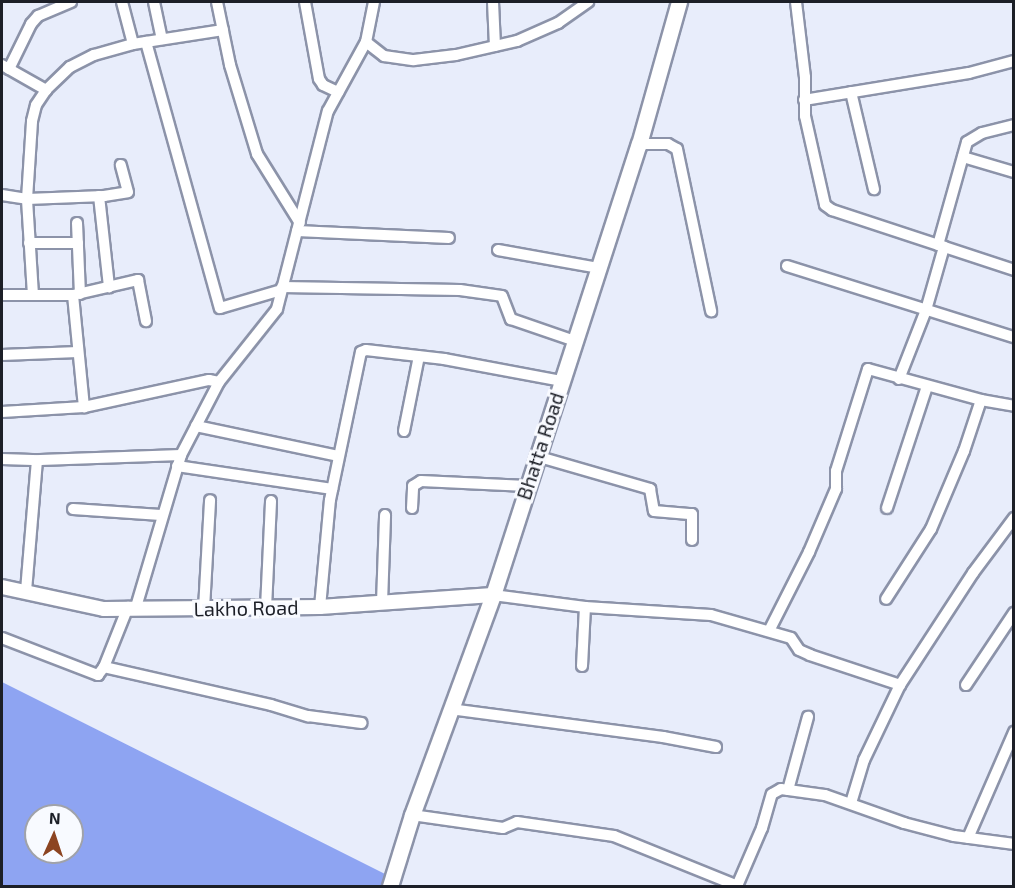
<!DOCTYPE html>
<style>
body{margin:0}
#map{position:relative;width:1015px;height:888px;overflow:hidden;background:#e8edfb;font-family:"Exo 2",sans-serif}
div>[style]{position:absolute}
.forest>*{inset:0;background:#8ea4f2}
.roads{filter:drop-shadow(2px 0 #8c93a9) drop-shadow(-2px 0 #8c93a9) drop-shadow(0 2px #8c93a9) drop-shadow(0 -2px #8c93a9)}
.minor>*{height:10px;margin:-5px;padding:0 5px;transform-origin:5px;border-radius:5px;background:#fff}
.tertiary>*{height:14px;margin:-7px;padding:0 7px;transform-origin:7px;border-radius:7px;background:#fff}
.secondary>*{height:15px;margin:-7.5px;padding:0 7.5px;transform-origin:7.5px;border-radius:7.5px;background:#fff}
span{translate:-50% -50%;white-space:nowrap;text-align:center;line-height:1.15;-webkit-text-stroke:6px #f8faff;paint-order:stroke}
.street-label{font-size:20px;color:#1c1f27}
.frame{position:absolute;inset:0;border:3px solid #1c1f27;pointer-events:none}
.north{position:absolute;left:24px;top:804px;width:60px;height:60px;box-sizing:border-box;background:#f8faff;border:2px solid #a0a2a9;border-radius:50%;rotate:3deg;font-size:16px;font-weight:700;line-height:24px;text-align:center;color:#1c1f27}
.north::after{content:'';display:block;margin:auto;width:21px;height:27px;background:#8c4421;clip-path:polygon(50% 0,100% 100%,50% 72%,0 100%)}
</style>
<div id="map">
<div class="forest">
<div style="clip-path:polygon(evenodd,2px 682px,393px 878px,390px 886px,2px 886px,2px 682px,36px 816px,72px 816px,72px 852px,36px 852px,36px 816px)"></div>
</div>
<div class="roads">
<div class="minor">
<div style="left:122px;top:2px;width:43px;rotate:75.3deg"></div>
<div style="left:154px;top:2px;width:38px;rotate:78deg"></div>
<div style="left:217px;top:2px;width:64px;rotate:78.3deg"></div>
<div style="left:230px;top:65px;width:93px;rotate:73.1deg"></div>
<div style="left:257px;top:154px;width:81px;rotate:58.1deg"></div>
<div style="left:305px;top:2px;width:78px;rotate:79.7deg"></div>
<div style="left:319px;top:79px;width:7px;rotate:56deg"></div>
<div style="left:323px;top:85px;width:17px;rotate:25deg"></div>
<div style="left:493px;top:2px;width:44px;rotate:87.4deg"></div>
<div style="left:796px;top:2px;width:76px;rotate:83.2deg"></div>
<div style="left:805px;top:77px;width:39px;rotate:90deg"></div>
<div style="left:805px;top:116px;width:91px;rotate:77.3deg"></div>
<div style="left:825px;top:205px;width:9px;rotate:36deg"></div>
<div style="left:832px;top:210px;width:192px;rotate:18.2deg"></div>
<div style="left:146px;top:42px;width:276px;rotate:74.5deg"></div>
<div style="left:220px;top:308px;width:64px;rotate:-16.4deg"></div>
<div style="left:366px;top:42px;width:23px;rotate:38deg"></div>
<div style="left:384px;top:56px;width:30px;rotate:8deg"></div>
<div style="left:414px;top:60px;width:42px;rotate:-6.8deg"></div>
<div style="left:456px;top:55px;width:63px;rotate:-12.9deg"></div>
<div style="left:517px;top:41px;width:45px;rotate:-23.7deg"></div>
<div style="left:558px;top:23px;width:37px;rotate:-35deg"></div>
<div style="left:2px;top:65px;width:51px;rotate:29.6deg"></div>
<div style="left:9px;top:69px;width:50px;rotate:-63.9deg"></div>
<div style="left:31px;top:24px;width:11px;rotate:-49deg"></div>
<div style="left:38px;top:16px;width:36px;rotate:-23deg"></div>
<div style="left:851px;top:92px;width:100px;rotate:76.7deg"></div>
<div style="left:804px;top:100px;width:167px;rotate:-9.3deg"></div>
<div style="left:969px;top:73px;width:47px;rotate:-14.9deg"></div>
<div style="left:639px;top:144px;width:29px"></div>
<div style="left:668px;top:144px;width:10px;rotate:29deg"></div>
<div style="left:677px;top:149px;width:166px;rotate:78.1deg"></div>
<div style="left:963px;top:157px;width:53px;rotate:16.4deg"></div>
<div style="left:2px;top:195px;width:25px;rotate:9deg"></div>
<div style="left:27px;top:199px;width:77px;rotate:-2.2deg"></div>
<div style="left:104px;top:196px;width:24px;rotate:-9deg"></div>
<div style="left:128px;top:192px;width:28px;rotate:-105deg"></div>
<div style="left:99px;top:196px;width:92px;rotate:83.7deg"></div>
<div style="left:77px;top:223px;width:71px;rotate:87.6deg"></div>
<div style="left:297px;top:231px;width:152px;rotate:2.6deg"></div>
<div style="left:29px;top:243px;width:49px"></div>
<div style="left:938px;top:245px;width:107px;rotate:-74.3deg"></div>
<div style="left:967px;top:142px;width:17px;rotate:-31deg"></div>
<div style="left:982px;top:133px;width:33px;rotate:-14deg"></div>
<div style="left:498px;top:250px;width:103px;rotate:10.1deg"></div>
<div style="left:787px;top:266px;width:238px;rotate:17.4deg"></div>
<div style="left:282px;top:287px;width:178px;rotate:1deg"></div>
<div style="left:460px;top:290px;width:42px;rotate:8.1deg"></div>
<div style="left:502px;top:296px;width:25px;rotate:69deg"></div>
<div style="left:511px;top:319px;width:68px;rotate:19deg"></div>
<div style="left:2px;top:295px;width:71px"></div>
<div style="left:73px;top:295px;width:67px;rotate:-13deg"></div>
<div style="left:138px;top:280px;width:42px;rotate:79deg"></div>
<div style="left:33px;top:295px;width:96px;rotate:-93.6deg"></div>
<div style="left:27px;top:199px;width:78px;rotate:-86.3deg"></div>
<div style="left:32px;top:121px;width:16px;rotate:-76deg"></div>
<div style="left:36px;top:105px;width:18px;rotate:-56deg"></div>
<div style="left:46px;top:90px;width:33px;rotate:-44deg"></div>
<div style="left:70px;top:67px;width:27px;rotate:-27deg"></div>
<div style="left:94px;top:55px;width:41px;rotate:-15.8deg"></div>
<div style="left:133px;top:44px;width:91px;rotate:-8.8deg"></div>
<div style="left:73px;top:295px;width:113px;rotate:84.4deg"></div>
<div style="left:2px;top:355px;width:76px;rotate:-2.3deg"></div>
<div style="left:899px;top:379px;width:74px;rotate:-68.6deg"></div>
<div style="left:926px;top:310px;width:66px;rotate:-74.1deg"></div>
<div style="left:981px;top:400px;width:34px;rotate:10deg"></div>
<div style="left:2px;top:412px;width:82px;rotate:-3.5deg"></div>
<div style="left:84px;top:407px;width:128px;rotate:-12.2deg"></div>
<div style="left:209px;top:380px;width:10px;rotate:11deg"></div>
<div style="left:196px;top:426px;width:145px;rotate:11.9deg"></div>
<div style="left:404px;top:431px;width:76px;rotate:-78.7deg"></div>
<div style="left:536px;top:456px;width:119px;rotate:16.1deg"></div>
<div style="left:650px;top:489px;width:22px;rotate:80deg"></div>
<div style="left:654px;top:511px;width:38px;rotate:5deg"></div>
<div style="left:692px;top:514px;width:26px;rotate:90deg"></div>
<div style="left:2px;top:459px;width:38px;rotate:2deg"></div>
<div style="left:40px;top:460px;width:141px;rotate:-2deg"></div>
<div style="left:177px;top:466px;width:157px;rotate:8.4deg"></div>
<div style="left:412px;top:508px;width:22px;rotate:-87deg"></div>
<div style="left:413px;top:486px;width:9px;rotate:-32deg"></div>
<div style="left:421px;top:481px;width:106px;rotate:2.7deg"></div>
<div style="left:887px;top:508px;width:128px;rotate:-71.8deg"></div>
<div style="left:73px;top:509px;width:88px;rotate:3.9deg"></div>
<div style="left:26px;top:591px;width:131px;rotate:-85.2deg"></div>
<div style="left:493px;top:595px;width:93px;rotate:7.4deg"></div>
<div style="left:585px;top:607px;width:126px;rotate:3.6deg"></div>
<div style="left:711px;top:615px;width:83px;rotate:16deg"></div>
<div style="left:791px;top:638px;width:14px;rotate:56deg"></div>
<div style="left:799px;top:650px;width:12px;rotate:24deg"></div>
<div style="left:810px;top:655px;width:95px;rotate:18.4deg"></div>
<div style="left:382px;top:603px;width:88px;rotate:-88deg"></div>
<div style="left:136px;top:607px;width:159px;rotate:-73.5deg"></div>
<div style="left:181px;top:455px;width:82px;rotate:-62.5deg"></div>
<div style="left:219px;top:382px;width:93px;rotate:-51.5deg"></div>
<div style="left:277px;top:309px;width:204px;rotate:-75.6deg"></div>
<div style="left:328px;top:111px;width:79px;rotate:-61.2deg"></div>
<div style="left:366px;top:42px;width:41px;rotate:-78.7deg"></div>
<div style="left:320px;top:607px;width:107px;rotate:-84.7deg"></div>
<div style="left:330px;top:500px;width:151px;rotate:-78.2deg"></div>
<div style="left:361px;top:352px;width:5px;rotate:-22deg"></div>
<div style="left:366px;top:350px;width:79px;rotate:6.6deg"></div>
<div style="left:444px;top:359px;width:119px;rotate:10.6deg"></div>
<div style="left:266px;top:608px;width:107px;rotate:-87.3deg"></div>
<div style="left:204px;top:609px;width:109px;rotate:-86.8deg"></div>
<div style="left:769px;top:631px;width:89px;rotate:-63.1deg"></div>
<div style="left:809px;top:552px;width:69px;rotate:-66.8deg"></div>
<div style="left:836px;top:489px;width:18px;rotate:-90deg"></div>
<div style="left:836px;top:471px;width:107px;rotate:-72.6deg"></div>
<div style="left:868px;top:369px;width:117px;rotate:15.3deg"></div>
<div style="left:981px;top:400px;width:54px;rotate:108.4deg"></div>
<div style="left:964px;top:451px;width:85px;rotate:112.9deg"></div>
<div style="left:931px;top:529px;width:83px;rotate:122.7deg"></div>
<div style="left:2px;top:638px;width:103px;rotate:21.1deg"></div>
<div style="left:98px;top:675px;width:10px;rotate:-53deg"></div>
<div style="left:104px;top:667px;width:65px;rotate:-68.2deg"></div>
<div style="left:582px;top:666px;width:59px;rotate:-87.1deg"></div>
<div style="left:104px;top:667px;width:171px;rotate:12.8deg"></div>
<div style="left:271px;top:705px;width:39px;rotate:17deg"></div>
<div style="left:308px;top:716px;width:54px;rotate:7.4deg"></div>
<div style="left:966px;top:685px;width:87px;rotate:-56.3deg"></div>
<div style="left:450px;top:709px;width:215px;rotate:7.5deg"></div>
<div style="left:663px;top:737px;width:54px;rotate:10.7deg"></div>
<div style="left:788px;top:790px;width:76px;rotate:-74.7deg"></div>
<div style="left:851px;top:803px;width:45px;rotate:-73.2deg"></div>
<div style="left:864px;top:760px;width:83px;rotate:-64.4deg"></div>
<div style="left:900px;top:685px;width:134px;rotate:-56.9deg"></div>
<div style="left:973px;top:573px;width:69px;rotate:-53.3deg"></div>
<div style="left:412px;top:815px;width:92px;rotate:8.1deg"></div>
<div style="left:503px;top:828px;width:15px;rotate:-23deg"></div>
<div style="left:517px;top:822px;width:98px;rotate:8.2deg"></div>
<div style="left:614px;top:836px;width:134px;rotate:22deg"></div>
<div style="left:968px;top:838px;width:116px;rotate:-66.5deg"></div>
<div style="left:737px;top:886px;width:63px;rotate:-66.7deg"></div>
<div style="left:762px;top:828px;width:35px;rotate:-74deg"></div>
<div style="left:772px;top:794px;width:10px;rotate:-29deg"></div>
<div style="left:781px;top:789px;width:44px;rotate:7.8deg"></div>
<div style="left:825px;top:795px;width:84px;rotate:19.5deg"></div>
<div style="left:904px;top:823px;width:52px;rotate:14.6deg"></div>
<div style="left:954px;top:836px;width:61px;rotate:7.6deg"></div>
</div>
<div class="tertiary">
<div style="left:2px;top:587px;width:104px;rotate:12.2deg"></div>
<div style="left:104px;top:609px;width:216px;rotate:-0.5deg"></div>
<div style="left:320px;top:607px;width:173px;rotate:-4deg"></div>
</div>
<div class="secondary">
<div style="left:390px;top:886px;width:74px;rotate:-72.8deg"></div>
<div style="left:412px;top:815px;width:234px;rotate:-69.8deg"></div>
<div style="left:493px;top:595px;width:474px;rotate:-72.1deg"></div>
<div style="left:639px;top:144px;width:148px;rotate:-74.3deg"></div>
</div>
</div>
<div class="street-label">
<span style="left:540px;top:446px;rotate:-72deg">Bhatta Road</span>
<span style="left:246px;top:608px;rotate:-1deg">Lakho Road</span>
</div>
<div class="frame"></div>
<div class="north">N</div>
</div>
